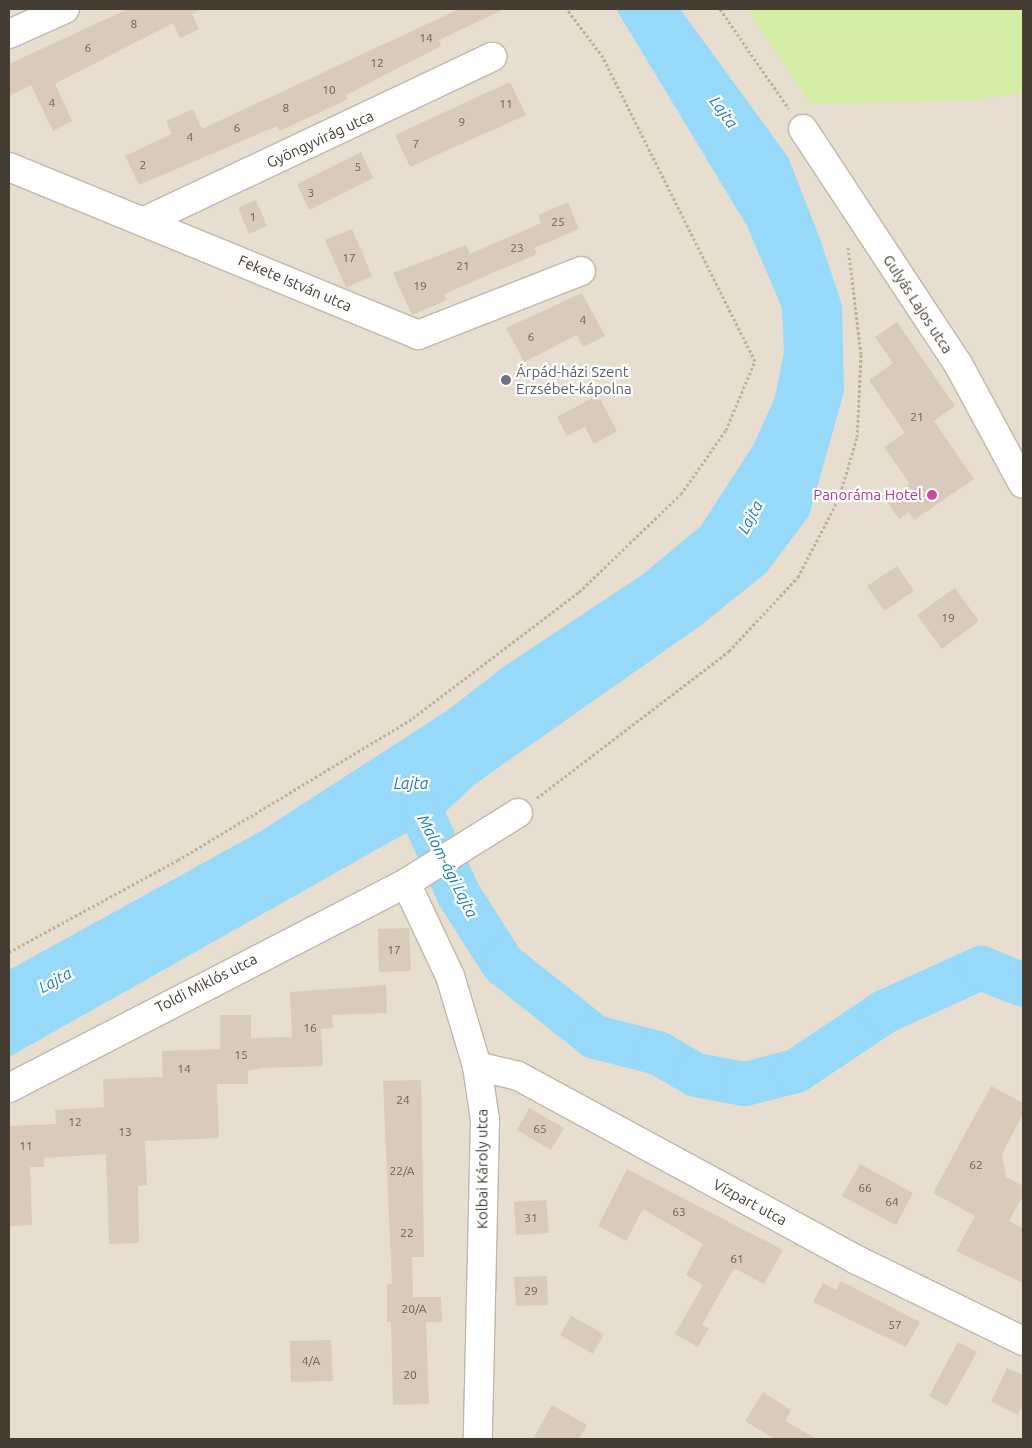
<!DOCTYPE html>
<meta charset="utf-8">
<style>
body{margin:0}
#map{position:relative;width:1032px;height:1448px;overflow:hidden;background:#f3ece2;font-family:Ubuntu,sans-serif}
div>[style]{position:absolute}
.residential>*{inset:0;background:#e8decf}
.green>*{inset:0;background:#d3eda5}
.water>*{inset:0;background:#96d9f8}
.river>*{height:44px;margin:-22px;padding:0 22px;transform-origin:22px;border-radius:22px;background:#96d9f8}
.building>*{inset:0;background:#d9cab9}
.path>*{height:3px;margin-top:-1.5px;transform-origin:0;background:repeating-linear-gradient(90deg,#c3ae93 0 2.5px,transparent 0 5px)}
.roads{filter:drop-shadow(1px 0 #c2b6a7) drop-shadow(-1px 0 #c2b6a7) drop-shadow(0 1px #c2b6a7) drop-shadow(0 -1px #c2b6a7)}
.minor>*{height:28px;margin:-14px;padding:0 14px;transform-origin:14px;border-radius:14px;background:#fff}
.dots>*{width:14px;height:14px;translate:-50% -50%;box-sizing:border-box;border:2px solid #fff;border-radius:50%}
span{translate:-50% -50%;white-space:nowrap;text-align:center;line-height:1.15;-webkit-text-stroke:4.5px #fff;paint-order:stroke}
.number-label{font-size:12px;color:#6a6054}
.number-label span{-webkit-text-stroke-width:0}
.street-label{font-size:15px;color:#453c32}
.worship-label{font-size:15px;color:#5b616d}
.left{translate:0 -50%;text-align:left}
.hotel-label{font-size:15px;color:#b23c85}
.right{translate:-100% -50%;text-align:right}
.water-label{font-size:16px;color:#1e7cab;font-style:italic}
.frame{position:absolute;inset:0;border:10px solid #453c32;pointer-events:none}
</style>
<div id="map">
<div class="residential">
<div style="clip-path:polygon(9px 9px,1023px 9px,1023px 1439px,9px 1439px)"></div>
</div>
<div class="green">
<div style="clip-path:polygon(747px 9px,1023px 9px,1023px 92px,977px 100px,811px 104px)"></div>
</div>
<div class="water">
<div style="clip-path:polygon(616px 9px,680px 9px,788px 157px,820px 239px,842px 305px,844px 392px,809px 516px,766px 573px,700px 626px,475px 784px,436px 821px,446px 844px,432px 857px,415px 828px,9px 1057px,9px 970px,261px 831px,448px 710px,506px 665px,642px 575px,701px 526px,754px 444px,775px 397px,784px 352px,782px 308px,747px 226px)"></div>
</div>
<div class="river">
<div style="left:424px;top:818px;width:85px;rotate:65.6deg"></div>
<div style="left:459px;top:895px;width:82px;rotate:57.5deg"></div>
<div style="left:503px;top:964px;width:117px;rotate:38.4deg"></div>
<div style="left:595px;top:1037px;width:65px;rotate:14.3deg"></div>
<div style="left:658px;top:1053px;width:44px;rotate:30.1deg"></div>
<div style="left:696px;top:1075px;width:50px;rotate:10.4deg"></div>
<div style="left:745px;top:1084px;width:53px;rotate:-14.3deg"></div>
<div style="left:796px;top:1071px;width:106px;rotate:-33.8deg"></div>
<div style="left:884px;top:1012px;width:107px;rotate:-24.4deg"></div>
<div style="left:981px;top:968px;width:45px;rotate:22deg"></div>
</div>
<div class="building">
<div style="clip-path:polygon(128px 9px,202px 9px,192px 14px,199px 29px,180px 38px,173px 23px,55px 84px,72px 121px,53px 131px,31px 85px,9px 96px,9px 64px)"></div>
<div style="clip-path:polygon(459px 9px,504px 9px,439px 40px,441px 46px,346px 95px,348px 99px,280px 131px,277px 126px,139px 185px,125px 156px,172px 134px,166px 121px,193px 109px,202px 129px)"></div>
<div style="clip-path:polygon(510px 82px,526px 115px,410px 167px,395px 135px)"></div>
<div style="clip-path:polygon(361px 152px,373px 178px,309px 210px,297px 184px)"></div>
<div style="clip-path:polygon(256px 200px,267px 226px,249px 234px,238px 208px)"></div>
<div style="clip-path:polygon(568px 202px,579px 229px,534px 248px,537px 254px,444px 294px,447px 300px,412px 315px,393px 273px,466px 245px,470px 254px,541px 223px,538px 215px)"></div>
<div style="clip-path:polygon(352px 229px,372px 276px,346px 288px,325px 240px)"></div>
<div style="clip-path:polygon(582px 293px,605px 336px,583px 347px,577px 335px,524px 362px,506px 328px)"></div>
<div style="clip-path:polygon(897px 322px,955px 406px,934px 421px,974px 479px,914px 520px,909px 512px,899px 519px,886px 500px,910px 484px,884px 447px,905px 433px,869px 380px,893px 363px,875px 337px)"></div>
<div style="clip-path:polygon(598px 395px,617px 431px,594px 444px,585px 427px,567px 436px,557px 417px)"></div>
<div style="clip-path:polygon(897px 566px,914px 591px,884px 611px,867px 586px)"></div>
<div style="clip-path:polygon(955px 588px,979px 621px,942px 649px,917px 615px)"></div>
<div style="clip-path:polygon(409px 928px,411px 971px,379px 972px,378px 929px)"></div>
<div style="clip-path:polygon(386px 985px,387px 1013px,332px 1015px,333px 1028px,321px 1029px,323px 1066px,262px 1068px,248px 1071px,248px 1084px,217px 1084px,219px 1138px,145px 1141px,147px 1185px,138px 1186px,139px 1243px,109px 1244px,106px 1154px,44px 1158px,44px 1167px,30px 1167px,32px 1225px,10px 1226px,9px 1126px,56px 1124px,55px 1110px,104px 1107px,103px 1079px,163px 1077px,162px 1051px,220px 1049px,220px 1015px,251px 1015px,251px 1038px,292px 1037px,290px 992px)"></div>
<div style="clip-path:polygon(421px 1080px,424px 1257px,412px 1257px,413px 1297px,441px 1297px,442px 1322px,426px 1322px,429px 1404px,393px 1405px,391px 1322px,387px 1322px,387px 1284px,392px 1284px,383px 1081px)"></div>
<div style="clip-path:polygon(991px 1086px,1023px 1103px,1023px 1114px,1002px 1154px,1006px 1177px,1023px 1186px,1023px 1196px,1009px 1221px,1023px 1228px,1023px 1283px,956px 1251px,975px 1216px,933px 1193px)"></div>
<div style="clip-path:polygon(529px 1108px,564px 1128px,551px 1150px,517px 1130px)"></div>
<div style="clip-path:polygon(860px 1164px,913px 1193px,896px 1225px,842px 1196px)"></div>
<div style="clip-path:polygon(627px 1169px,783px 1250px,764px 1284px,734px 1268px,702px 1325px,709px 1328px,698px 1347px,675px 1334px,703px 1285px,686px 1275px,703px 1244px,643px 1209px,626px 1241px,598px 1226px)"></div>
<div style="clip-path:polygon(546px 1200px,549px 1233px,516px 1235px,514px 1202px)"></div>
<div style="clip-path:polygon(547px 1276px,548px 1305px,516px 1306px,514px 1277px)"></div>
<div style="clip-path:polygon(841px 1281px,920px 1322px,906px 1347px,813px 1302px,823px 1283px,836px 1290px)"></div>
<div style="clip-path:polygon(571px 1316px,604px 1334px,593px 1354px,560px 1335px)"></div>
<div style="clip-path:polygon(331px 1340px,333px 1381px,291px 1382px,290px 1341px)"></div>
<div style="clip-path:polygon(958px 1342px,977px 1352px,947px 1406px,929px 1396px)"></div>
<div style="clip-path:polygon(1007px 1368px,1023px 1375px,1023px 1405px,1018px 1415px,991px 1402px)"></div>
<div style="clip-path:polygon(763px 1392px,791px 1410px,785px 1421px,817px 1439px,775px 1439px,745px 1421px)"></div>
<div style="clip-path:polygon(552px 1405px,587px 1425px,579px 1439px,533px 1439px)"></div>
</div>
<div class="path">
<div style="left:720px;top:9px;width:121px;rotate:55.4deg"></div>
<div style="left:537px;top:798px;width:242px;rotate:-37.4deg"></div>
<div style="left:729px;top:651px;width:101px;rotate:-47deg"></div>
<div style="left:798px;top:577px;width:89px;rotate:-62.6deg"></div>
<div style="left:839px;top:498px;width:64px;rotate:-73.6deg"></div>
<div style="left:857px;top:437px;width:83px;rotate:-87.2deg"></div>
<div style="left:861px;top:354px;width:108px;rotate:-96.9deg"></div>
<div style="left:9px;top:952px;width:192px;rotate:-28.6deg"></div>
<div style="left:178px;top:860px;width:275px;rotate:-31.1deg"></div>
<div style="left:413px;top:718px;width:208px;rotate:-37.2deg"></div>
<div style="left:579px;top:592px;width:141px;rotate:-43.9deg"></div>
<div style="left:681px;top:494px;width:78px;rotate:-54.9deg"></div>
<div style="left:726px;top:430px;width:75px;rotate:-67.2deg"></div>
<div style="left:755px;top:361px;width:340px;rotate:-116.6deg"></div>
<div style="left:603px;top:57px;width:60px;rotate:-126.9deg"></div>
</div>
<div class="roads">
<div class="minor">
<div style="left:9px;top:34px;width:61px;rotate:-24.1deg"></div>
<div style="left:803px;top:129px;width:282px;rotate:56.6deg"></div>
<div style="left:958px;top:364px;width:136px;rotate:61.6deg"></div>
<div style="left:9px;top:167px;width:442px;rotate:22.3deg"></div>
<div style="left:418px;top:335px;width:175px;rotate:-21.4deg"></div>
<div style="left:147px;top:220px;width:382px;rotate:-25.3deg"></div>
<div style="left:406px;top:883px;width:103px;rotate:64.7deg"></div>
<div style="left:450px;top:976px;width:94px;rotate:73.3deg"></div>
<div style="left:477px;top:1066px;width:55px;rotate:81.6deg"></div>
<div style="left:485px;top:1120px;width:319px;rotate:91.3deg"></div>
<div style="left:477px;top:1066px;width:42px;rotate:13.7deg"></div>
<div style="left:518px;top:1076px;width:386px;rotate:28.5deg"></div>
<div style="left:857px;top:1260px;width:185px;rotate:26deg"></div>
<div style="left:9px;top:1088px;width:447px;rotate:-27.3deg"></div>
<div style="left:406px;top:883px;width:132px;rotate:-32deg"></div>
</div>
</div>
<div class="dots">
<div style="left:506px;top:380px;background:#6b7280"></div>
<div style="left:932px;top:495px;background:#d1479c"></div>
</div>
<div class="number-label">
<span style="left:134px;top:24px">8</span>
<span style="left:426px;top:38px">14</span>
<span style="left:88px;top:48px">6</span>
<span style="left:377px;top:63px">12</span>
<span style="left:329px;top:90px">10</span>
<span style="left:52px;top:103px">4</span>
<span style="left:506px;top:104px">11</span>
<span style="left:286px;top:108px">8</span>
<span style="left:462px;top:122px">9</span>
<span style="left:237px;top:128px">6</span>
<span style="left:190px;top:137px">4</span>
<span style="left:416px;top:144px">7</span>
<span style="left:143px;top:165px">2</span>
<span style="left:358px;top:167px">5</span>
<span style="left:311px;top:193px">3</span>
<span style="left:253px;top:217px">1</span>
<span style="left:558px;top:222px">25</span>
<span style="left:517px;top:248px">23</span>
<span style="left:349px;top:258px">17</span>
<span style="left:463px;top:266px">21</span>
<span style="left:420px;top:286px">19</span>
<span style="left:583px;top:320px">4</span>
<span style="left:531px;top:337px">6</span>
<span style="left:917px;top:417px">21</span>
<span style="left:948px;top:618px">19</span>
<span style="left:394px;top:950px">17</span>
<span style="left:310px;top:1028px">16</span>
<span style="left:241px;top:1055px">15</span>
<span style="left:184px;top:1069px">14</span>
<span style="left:403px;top:1100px">24</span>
<span style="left:75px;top:1122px">12</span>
<span style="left:540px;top:1129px">65</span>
<span style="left:125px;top:1132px">13</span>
<span style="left:26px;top:1146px">11</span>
<span style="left:976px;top:1165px">62</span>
<span style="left:402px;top:1171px">22/A</span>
<span style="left:865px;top:1188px">66</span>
<span style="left:892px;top:1202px">64</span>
<span style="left:679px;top:1212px">63</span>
<span style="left:531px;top:1218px">31</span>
<span style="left:407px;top:1233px">22</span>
<span style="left:737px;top:1259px">61</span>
<span style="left:531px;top:1291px">29</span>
<span style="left:414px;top:1309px">20/A</span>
<span style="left:895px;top:1325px">57</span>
<span style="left:311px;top:1361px">4/A</span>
<span style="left:410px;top:1375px">20</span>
</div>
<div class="street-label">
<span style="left:320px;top:139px;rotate:-25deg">Gyöngyvirág utca</span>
<span style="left:295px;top:283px;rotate:23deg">Fekete István utca</span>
<span style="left:918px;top:304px;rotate:57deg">Gulyás Lajos utca</span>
<span style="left:206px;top:983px;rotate:-27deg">Toldi Miklós utca</span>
<span style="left:482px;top:1169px;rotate:-90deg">Kolbai Károly utca</span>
<span style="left:750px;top:1202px;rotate:28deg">Vízpart utca</span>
</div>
<div class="worship-label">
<span class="left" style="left:516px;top:380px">Árpád-házi Szent<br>Erzsébet-kápolna</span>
</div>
<div class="hotel-label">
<span class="right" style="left:922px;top:495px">Panoráma Hotel</span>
</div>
<div class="water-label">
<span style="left:724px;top:112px;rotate:54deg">Lajta</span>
<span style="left:750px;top:517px;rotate:-62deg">Lajta</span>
<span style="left:411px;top:783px">Lajta</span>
<span style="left:448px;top:866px;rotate:63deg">Malom-ági Lajta</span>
<span style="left:55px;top:980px;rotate:-29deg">Lajta</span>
</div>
<div class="frame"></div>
</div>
